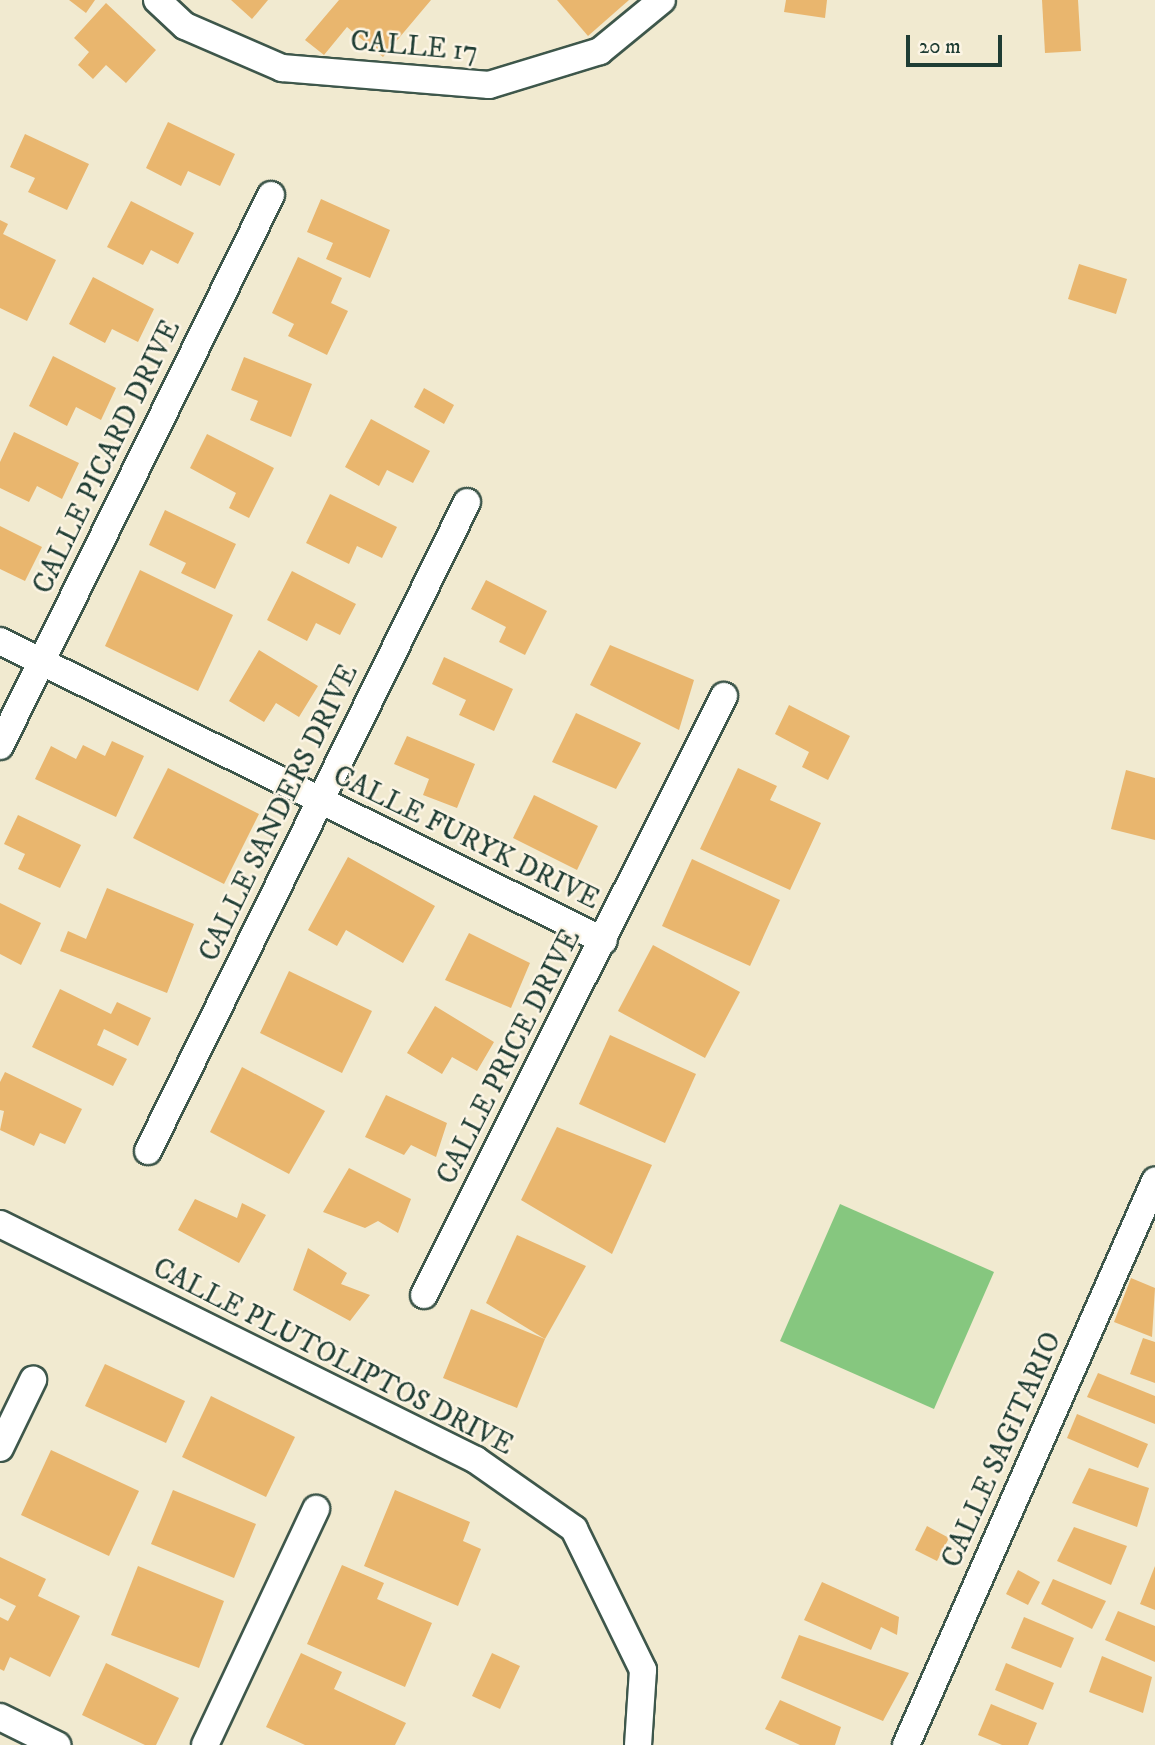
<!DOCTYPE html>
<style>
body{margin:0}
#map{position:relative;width:1155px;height:1745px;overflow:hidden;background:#f1ead0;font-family:"IM FELL DW Pica",serif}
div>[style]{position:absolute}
.green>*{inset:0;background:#86c77f}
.building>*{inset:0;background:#e9b66e}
.roads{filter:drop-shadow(2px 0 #3e574b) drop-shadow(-2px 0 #3e574b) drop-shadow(0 2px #3e574b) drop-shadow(0 -2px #3e574b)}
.minor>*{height:26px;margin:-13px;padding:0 13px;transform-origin:13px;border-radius:13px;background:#fff}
span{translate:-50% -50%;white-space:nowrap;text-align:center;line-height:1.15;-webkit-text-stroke:5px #fcf5e5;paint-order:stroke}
.street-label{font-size:28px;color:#1f3d34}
.scale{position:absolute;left:906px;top:35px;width:96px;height:32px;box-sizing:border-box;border:4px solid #1f3d34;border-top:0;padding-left:9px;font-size:21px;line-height:24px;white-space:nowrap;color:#1f3d34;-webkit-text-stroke:5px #fcf5e5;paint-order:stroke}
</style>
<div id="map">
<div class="green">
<div style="clip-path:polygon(840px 1204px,994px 1272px,934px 1409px,780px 1341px)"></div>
</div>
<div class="building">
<div style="clip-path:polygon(69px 0,95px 0,86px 13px)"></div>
<div style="clip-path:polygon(231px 0,268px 0,252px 19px)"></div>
<div style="clip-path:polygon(339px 0,431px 0,383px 57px,347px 27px,324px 55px,305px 40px)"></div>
<div style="clip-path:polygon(557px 0,629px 0,588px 36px)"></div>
<div style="clip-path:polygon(786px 0,827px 0,825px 18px,784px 12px)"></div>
<div style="clip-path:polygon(1042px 0,1078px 0,1081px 51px,1045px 53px)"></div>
<div style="clip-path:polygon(106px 3px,156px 50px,126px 83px,106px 65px,93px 79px,78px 65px,89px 52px,74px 38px)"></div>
<div style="clip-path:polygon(168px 122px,235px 154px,220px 186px,188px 171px,181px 186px,146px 168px)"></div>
<div style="clip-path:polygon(25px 134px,89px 164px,67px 210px,28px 192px,35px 178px,10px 167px)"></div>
<div style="clip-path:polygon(321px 199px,390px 230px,370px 278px,326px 259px,333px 243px,307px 232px)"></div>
<div style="clip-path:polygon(131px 201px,194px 233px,178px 264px,151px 250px,143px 265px,107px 247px)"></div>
<div style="clip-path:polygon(0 220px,8px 224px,3px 234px,56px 260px,27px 321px,0 308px)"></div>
<div style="clip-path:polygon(298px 257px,342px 278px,331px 303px,348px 311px,327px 355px,288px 336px,294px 324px,272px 313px)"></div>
<div style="clip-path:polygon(1079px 264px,1127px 279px,1116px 314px,1068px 299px)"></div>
<div style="clip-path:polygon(93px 277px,154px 309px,138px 342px,112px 329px,105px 343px,69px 324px)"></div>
<div style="clip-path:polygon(53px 356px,116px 388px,101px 420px,76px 407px,67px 426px,29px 406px)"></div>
<div style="clip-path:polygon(244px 357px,312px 384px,291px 437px,250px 420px,258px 401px,231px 390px)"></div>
<div style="clip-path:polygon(424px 388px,454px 405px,444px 424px,414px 407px)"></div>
<div style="clip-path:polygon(371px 419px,430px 451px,413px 483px,387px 470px,379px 486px,345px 467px)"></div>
<div style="clip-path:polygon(14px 432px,79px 463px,62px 499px,37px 486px,29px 502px,0 488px,0 462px)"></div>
<div style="clip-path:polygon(207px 434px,274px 468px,249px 518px,229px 508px,236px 493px,190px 468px)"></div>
<div style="clip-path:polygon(330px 494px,397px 527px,382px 558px,357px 546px,349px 564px,306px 543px)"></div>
<div style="clip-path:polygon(165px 510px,236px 544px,215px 589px,181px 573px,186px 563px,149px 545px)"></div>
<div style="clip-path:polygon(0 526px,42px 547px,25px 581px,0 569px)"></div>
<div style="clip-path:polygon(140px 570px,233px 615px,198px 691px,105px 646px)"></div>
<div style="clip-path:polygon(292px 571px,356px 604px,340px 635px,316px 623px,307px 641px,267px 620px)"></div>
<div style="clip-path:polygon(486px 580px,547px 611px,525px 655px,499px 642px,506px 627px,471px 609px)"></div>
<div style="clip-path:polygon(610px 645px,694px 680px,679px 730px,590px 685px)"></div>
<div style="clip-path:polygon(259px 650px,318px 686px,299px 717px,276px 703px,264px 722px,229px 701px)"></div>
<div style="clip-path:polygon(444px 657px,513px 689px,494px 731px,459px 715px,466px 700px,432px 684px)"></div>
<div style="clip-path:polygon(789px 705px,850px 736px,828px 780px,802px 767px,809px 752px,775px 734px)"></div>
<div style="clip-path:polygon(576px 713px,641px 743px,616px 789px,552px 762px)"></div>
<div style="clip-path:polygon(407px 736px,475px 764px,457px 808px,423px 795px,429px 779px,394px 764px)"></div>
<div style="clip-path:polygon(112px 741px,144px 756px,116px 817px,35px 779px,51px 746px,76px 759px,83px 745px,105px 756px)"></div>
<div style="clip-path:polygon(168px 768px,259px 814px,224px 884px,133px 838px)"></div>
<div style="clip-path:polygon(738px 768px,777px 786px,770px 800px,821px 823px,790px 890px,700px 849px)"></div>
<div style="clip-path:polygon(1126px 770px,1155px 778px,1155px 840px,1111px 829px)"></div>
<div style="clip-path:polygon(534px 795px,598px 826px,577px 870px,513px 838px)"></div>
<div style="clip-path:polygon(18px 815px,81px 845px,60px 888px,18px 869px,25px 854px,4px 844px)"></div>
<div style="clip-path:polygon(348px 857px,435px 906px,403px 963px,346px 930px,337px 946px,308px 930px)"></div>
<div style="clip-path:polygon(692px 859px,780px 900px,750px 966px,662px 926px)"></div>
<div style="clip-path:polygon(107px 888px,194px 924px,167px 993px,60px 951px,68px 931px,86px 939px)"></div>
<div style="clip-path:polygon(0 903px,41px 923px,21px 965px,0 954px)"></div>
<div style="clip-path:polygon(469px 933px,530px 963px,511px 1008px,445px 980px)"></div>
<div style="clip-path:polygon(653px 945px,740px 992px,705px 1058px,618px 1011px)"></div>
<div style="clip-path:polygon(289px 971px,372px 1011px,342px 1073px,260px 1033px)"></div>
<div style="clip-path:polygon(60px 989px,111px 1014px,117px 1002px,151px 1018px,138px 1046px,104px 1029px,97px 1045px,127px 1059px,113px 1086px,32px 1047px)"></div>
<div style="clip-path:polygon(435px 1006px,494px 1042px,477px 1071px,452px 1057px,442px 1074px,407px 1053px)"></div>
<div style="clip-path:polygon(610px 1035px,696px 1074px,665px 1143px,579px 1104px)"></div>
<div style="clip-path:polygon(242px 1067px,325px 1111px,289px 1174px,210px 1132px)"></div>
<div style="clip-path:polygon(5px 1072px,82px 1109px,65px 1144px,40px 1133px,34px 1146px,0 1130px,4px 1111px,0 1110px,0 1082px)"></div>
<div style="clip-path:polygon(386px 1095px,447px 1123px,436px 1157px,411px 1145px,404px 1155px,365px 1137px)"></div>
<div style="clip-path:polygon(557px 1127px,652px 1165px,612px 1254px,521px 1200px)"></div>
<div style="clip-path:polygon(349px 1168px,411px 1199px,398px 1233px,378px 1221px,365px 1228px,323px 1212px)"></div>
<div style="clip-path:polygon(195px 1199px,237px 1218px,242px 1203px,266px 1215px,239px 1263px,178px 1230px)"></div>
<div style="clip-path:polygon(517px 1235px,586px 1266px,545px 1339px,486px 1303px)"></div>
<div style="clip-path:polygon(308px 1248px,347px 1273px,341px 1284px,370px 1295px,350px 1321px,293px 1290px)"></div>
<div style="clip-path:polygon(1131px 1278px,1155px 1288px,1152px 1337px,1114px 1322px)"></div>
<div style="clip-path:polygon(471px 1309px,545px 1339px,517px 1408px,443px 1378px)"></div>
<div style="clip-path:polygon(1143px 1338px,1155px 1342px,1155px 1383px,1130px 1374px)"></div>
<div style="clip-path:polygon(105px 1364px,185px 1401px,166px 1443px,85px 1406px)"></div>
<div style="clip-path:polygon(1098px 1373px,1155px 1396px,1155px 1424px,1087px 1397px)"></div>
<div style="clip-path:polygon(211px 1396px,295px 1437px,266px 1497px,182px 1457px)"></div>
<div style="clip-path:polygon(1077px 1414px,1148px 1444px,1138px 1468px,1067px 1438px)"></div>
<div style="clip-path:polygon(51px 1450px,139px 1491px,109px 1556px,21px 1515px)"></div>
<div style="clip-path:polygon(1089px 1468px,1149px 1488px,1137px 1527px,1072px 1503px)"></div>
<div style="clip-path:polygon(173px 1490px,256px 1524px,234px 1578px,151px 1544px)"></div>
<div style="clip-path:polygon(395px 1490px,470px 1522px,463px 1541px,481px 1549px,458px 1606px,364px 1566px)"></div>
<div style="clip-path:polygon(927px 1526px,949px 1538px,937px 1561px,915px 1550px)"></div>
<div style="clip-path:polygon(1074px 1527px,1127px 1546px,1111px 1585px,1057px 1561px)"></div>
<div style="clip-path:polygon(0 1557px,46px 1579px,38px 1596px,80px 1616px,50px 1677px,10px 1657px,4px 1671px,0 1669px,0 1617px,8px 1621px,16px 1606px,0 1598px)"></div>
<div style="clip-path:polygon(342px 1565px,384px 1583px,377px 1599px,432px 1623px,405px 1687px,307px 1644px)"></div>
<div style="clip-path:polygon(138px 1566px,224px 1601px,199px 1668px,111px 1635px)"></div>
<div style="clip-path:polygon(1155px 1566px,1155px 1610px,1140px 1604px)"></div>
<div style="clip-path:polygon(1018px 1570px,1040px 1582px,1028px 1605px,1006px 1594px)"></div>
<div style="clip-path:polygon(1053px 1579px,1106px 1601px,1092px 1629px,1041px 1604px)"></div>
<div style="clip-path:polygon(822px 1582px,899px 1617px,897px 1635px,881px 1627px,871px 1650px,804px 1620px)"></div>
<div style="clip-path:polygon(1118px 1611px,1155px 1626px,1155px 1662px,1105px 1640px)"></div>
<div style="clip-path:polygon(1024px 1617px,1074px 1638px,1061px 1668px,1011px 1648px)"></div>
<div style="clip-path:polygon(799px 1635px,909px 1673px,883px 1721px,781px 1678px)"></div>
<div style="clip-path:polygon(301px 1653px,342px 1672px,334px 1689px,406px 1723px,395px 1745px,305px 1745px,266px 1727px)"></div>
<div style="clip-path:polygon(492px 1653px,520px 1666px,500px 1709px,472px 1696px)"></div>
<div style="clip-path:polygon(1102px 1656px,1152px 1677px,1143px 1713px,1089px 1692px)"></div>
<div style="clip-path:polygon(106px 1663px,179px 1698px,156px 1745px,145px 1745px,82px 1715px)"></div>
<div style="clip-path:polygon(1006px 1663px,1054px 1683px,1043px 1710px,995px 1690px)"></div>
<div style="clip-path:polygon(780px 1700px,841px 1727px,835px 1745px,800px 1745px,765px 1729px)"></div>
<div style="clip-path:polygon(991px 1704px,1037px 1723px,1028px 1745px,1002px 1745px,978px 1735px)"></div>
</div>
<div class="roads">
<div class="minor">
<div style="left:157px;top:0;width:38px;rotate:43deg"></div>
<div style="left:185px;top:26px;width:106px;rotate:23.4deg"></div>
<div style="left:282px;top:68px;width:208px;rotate:4.7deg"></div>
<div style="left:489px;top:85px;width:116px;rotate:-17deg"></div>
<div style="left:600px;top:51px;width:80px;rotate:-39.4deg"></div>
<div style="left:0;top:641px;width:674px;rotate:26.41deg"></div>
<div style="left:0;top:746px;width:614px;rotate:-63.81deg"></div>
<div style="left:148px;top:1151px;width:723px;rotate:-63.82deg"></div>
<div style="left:0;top:1224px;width:531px;rotate:26.37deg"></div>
<div style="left:476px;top:1460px;width:120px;rotate:35.1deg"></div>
<div style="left:574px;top:1529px;width:157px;rotate:63.9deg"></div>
<div style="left:643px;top:1670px;width:75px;rotate:93.8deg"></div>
<div style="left:424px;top:1295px;width:670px;rotate:-63.4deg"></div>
<div style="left:0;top:1448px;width:76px;rotate:-64.1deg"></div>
<div style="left:0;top:1717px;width:64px;rotate:26.2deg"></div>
<div style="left:205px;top:1745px;width:261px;rotate:-64.8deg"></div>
<div style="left:906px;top:1745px;width:617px;rotate:-66.18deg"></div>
</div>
</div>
<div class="street-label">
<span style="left:414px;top:47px;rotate:5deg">CALLE 17</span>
<span style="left:107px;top:457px;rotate:-64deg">CALLE PICARD DRIVE</span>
<span style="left:279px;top:813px;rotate:-64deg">CALLE SANDERS DRIVE</span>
<span style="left:466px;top:838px;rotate:26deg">CALLE FURYK DRIVE</span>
<span style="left:509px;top:1057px;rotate:-63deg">CALLE PRICE DRIVE</span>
<span style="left:333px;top:1357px;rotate:27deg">CALLE PLUTOLIPTOS DRIVE</span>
<span style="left:1002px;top:1450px;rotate:-66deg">CALLE SAGITARIO</span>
</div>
<div class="scale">20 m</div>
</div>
